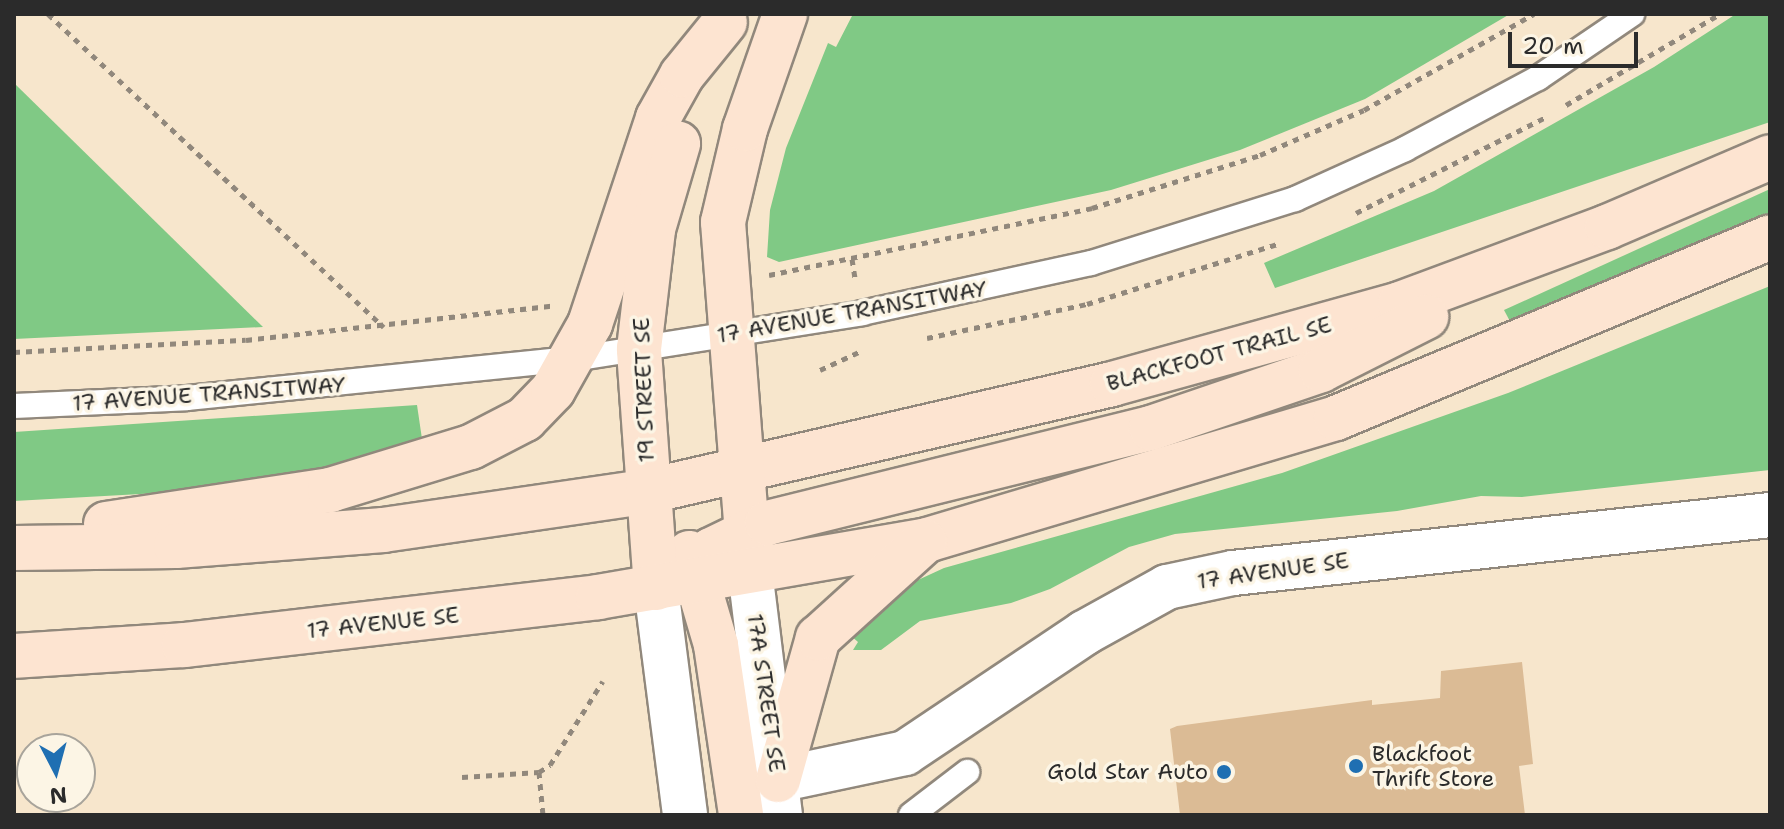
<!DOCTYPE html>
<style>
body{margin:0}
#map{position:relative;width:1784px;height:829px;overflow:hidden;background:#f7e6cc;font-family:"Shantell Sans",sans-serif}
div>[style]{position:absolute}
.green>*{inset:0;background:#80c985}
.building>*{inset:0;background:#dbbb95}
.path>*{height:5px;margin-top:-2.5px;transform-origin:0;background:repeating-linear-gradient(90deg,#91887c 0 6px,transparent 0 12px)}
.roads{filter:drop-shadow(2px 0 #91887c) drop-shadow(-2px 0 #91887c) drop-shadow(0 2px #91887c) drop-shadow(0 -2px #91887c)}
.lane>*{height:24px;margin:-12px;padding:0 12px;transform-origin:12px;border-radius:12px;background:#fff}
.street>*{height:44px;margin:-22px;padding:0 22px;transform-origin:22px;border-radius:22px;background:#fff}
.secondary>*{height:44px;margin:-22px;padding:0 22px;transform-origin:22px;border-radius:22px;background:#fde4d1}
.dots>*{width:22px;height:22px;translate:-50% -50%;box-sizing:border-box;border:4px solid #fcf5e5;border-radius:50%}
span{translate:-50% -50%;white-space:nowrap;text-align:center;line-height:1.15;-webkit-text-stroke:7px #fcf5e5;paint-order:stroke}
.street-label{font-size:22px;color:#2b2b2b}
.poi-label{font-size:22px;color:#2b2b2b}
.left{translate:0 -50%;text-align:left}
.right{translate:-100% -50%;text-align:right}
.frame{position:absolute;inset:0;border:16px solid #2b2b2b;pointer-events:none}
.north{position:absolute;left:16px;top:733px;width:80px;height:80px;box-sizing:border-box;background:#fcf5e5;border:2px solid #a8a49b;border-radius:50%;rotate:174deg;font-size:22px;font-weight:700;line-height:32px;text-align:center;color:#2b2b2b}
.north::after{content:'';display:block;margin:auto;width:28px;height:36px;background:#1f6fb2;clip-path:polygon(50% 0,100% 100%,50% 72%,0 100%)}
.scale{position:absolute;left:1508px;top:32px;width:130px;height:36px;box-sizing:border-box;border:4px solid #2b2b2b;border-top:0;padding-left:10px;font-size:24px;line-height:28px;white-space:nowrap;color:#2b2b2b;-webkit-text-stroke:6px #fcf5e5;paint-order:stroke}
</style>
<div id="map">
<div class="green">
<div style="clip-path:polygon(853px 14px,1510px 14px,1365px 99px,1240px 150px,1111px 190px,779px 262px,767px 257px,770px 210px,786px 148px,828px 43px,836px 47px)"></div>
<div style="clip-path:polygon(1736px 14px,1770px 14px,1770px 122px,1275px 288px,1264px 263px,1434px 191px,1654px 67px)"></div>
<div style="clip-path:polygon(14px 83px,263px 327px,14px 339px)"></div>
<div style="clip-path:polygon(1770px 189px,1770px 221px,1514px 329px,1504px 310px)"></div>
<div style="clip-path:polygon(1770px 286px,1770px 470px,1522px 497px,1481px 496px,1397px 511px,1175px 534px,1129px 547px,1050px 589px,1011px 603px,920px 621px,881px 650px,853px 650px,858px 642px,850px 635px,892px 592px,944px 568px,1282px 473px,1508px 393px)"></div>
<div style="clip-path:polygon(417px 405px,422px 439px,320px 468px,213px 490px,14px 501px,14px 432px)"></div>
</div>
<div class="building">
<div style="clip-path:polygon(1522px 662px,1533px 764px,1519px 766px,1525px 815px,1180px 815px,1170px 729px,1177px 726px,1372px 700px,1372px 705px,1440px 698px,1441px 671px)"></div>
</div>
<div class="path">
<div style="left:48px;top:14px;width:459px;rotate:43deg"></div>
<div style="left:1566px;top:105px;width:179px;rotate:-30.6deg"></div>
<div style="left:1356px;top:213px;width:211px;rotate:-26.8deg"></div>
<div style="left:852px;top:259px;width:20px;rotate:81deg"></div>
<div style="left:769px;top:275px;width:330px;rotate:-11.7deg"></div>
<div style="left:1092px;top:208px;width:176px;rotate:-17.5deg"></div>
<div style="left:1260px;top:155px;width:113px;rotate:-23.4deg"></div>
<div style="left:1364px;top:110px;width:195px;rotate:-29.5deg"></div>
<div style="left:927px;top:338px;width:164px;rotate:-12deg"></div>
<div style="left:1087px;top:304px;width:202px;rotate:-17.5deg"></div>
<div style="left:14px;top:352px;width:232px;rotate:-3deg"></div>
<div style="left:246px;top:340px;width:307px;rotate:-6.4deg"></div>
<div style="left:820px;top:370px;width:47px;rotate:-24.9deg"></div>
<div style="left:539px;top:772px;width:13px;rotate:-32deg"></div>
<div style="left:550px;top:765px;width:99px;rotate:-57.8deg"></div>
<div style="left:462px;top:777px;width:77px;rotate:-3.7deg"></div>
<div style="left:539px;top:772px;width:43px;rotate:84.7deg"></div>
</div>
<div class="roads">
<div class="lane">
<div style="left:14px;top:406px;width:173px;rotate:-2.6deg"></div>
<div style="left:187px;top:398px;width:388px;rotate:-5.8deg"></div>
<div style="left:573px;top:359px;width:293px;rotate:-9deg"></div>
<div style="left:862px;top:313px;width:234px;rotate:-12.3deg"></div>
<div style="left:1091px;top:263px;width:214px;rotate:-17.4deg"></div>
<div style="left:1295px;top:199px;width:121px;rotate:-24.4deg"></div>
<div style="left:1405px;top:149px;width:151px;rotate:-28.1deg"></div>
<div style="left:1538px;top:78px;width:114px;rotate:-34.2deg"></div>
<div style="left:911px;top:815px;width:71px;rotate:-37.5deg"></div>
</div>
<div class="street">
<div style="left:750px;top:571px;width:246px;rotate:83deg"></div>
<div style="left:656px;top:588px;width:229px;rotate:82.7deg"></div>
<div style="left:778px;top:780px;width:130px;rotate:-12deg"></div>
<div style="left:905px;top:753px;width:216px;rotate:-33.8deg"></div>
<div style="left:1084px;top:633px;width:95px;rotate:-29deg"></div>
<div style="left:1167px;top:587px;width:67px;rotate:-12deg"></div>
<div style="left:1233px;top:573px;width:540px;rotate:-6.16deg"></div>
</div>
<div class="secondary">
<div style="left:106px;top:524px;width:227px;rotate:-8.6deg"></div>
<div style="left:330px;top:490px;width:147px;rotate:-17deg"></div>
<div style="left:471px;top:447px;width:61px;rotate:-27.4deg"></div>
<div style="left:525px;top:419px;width:40px;rotate:-46deg"></div>
<div style="left:553px;top:390px;width:76px;rotate:-60.7deg"></div>
<div style="left:590px;top:324px;width:217px;rotate:-71.7deg"></div>
<div style="left:658px;top:118px;width:49px;rotate:-60.8deg"></div>
<div style="left:682px;top:75px;width:68px;rotate:-50.9deg"></div>
<div style="left:14px;top:548px;width:162px;rotate:-0.7deg"></div>
<div style="left:176px;top:546px;width:208px;rotate:-4.4deg"></div>
<div style="left:383px;top:530px;width:269px;rotate:-8.3deg"></div>
<div style="left:649px;top:491px;width:475px;rotate:-13deg"></div>
<div style="left:1112px;top:384px;width:299px;rotate:-15.5deg"></div>
<div style="left:1400px;top:304px;width:221px;rotate:-20.4deg"></div>
<div style="left:1607px;top:227px;width:177px;rotate:-23.2deg"></div>
<div style="left:689px;top:553px;width:96px;rotate:73.6deg"></div>
<div style="left:716px;top:645px;width:172px;rotate:81.6deg"></div>
<div style="left:749px;top:560px;width:339px;rotate:-94.4deg"></div>
<div style="left:723px;top:222px;width:96px;rotate:-76.7deg"></div>
<div style="left:745px;top:129px;width:122px;rotate:-70.8deg"></div>
<div style="left:674px;top:576px;width:45px;rotate:-35.1deg"></div>
<div style="left:711px;top:550px;width:62px;rotate:-25.7deg"></div>
<div style="left:767px;top:523px;width:396px;rotate:-13.9deg"></div>
<div style="left:1151px;top:428px;width:180px;rotate:-18.8deg"></div>
<div style="left:1321px;top:370px;width:118px;rotate:-26.8deg"></div>
<div style="left:656px;top:588px;width:240px;rotate:-94.1deg"></div>
<div style="left:639px;top:349px;width:121px;rotate:-83.3deg"></div>
<div style="left:653px;top:229px;width:89px;rotate:-73.6deg"></div>
<div style="left:14px;top:656px;width:170px;rotate:-3.7deg"></div>
<div style="left:184px;top:645px;width:417px;rotate:-6.6deg"></div>
<div style="left:598px;top:597px;width:334px;rotate:-9.8deg"></div>
<div style="left:927px;top:540px;width:427px;rotate:-16.6deg"></div>
<div style="left:1336px;top:418px;width:470px;rotate:-22.6deg"></div>
<div style="left:778px;top:780px;width:148px;rotate:-74.3deg"></div>
<div style="left:818px;top:638px;width:144px;rotate:-42.2deg"></div>
</div>
</div>
<div class="dots">
<div style="left:1356px;top:766px;background:#1f6fb2"></div>
<div style="left:1224px;top:772px;background:#1f6fb2"></div>
</div>
<div class="street-label">
<span style="left:852px;top:312px;rotate:-10deg">17 AVENUE TRANSITWAY</span>
<span style="left:1219px;top:354px;rotate:-15deg">BLACKFOOT TRAIL SE</span>
<span style="left:644px;top:390px;rotate:-92deg">19 STREET SE</span>
<span style="left:209px;top:394px;rotate:-4deg">17 AVENUE TRANSITWAY</span>
<span style="left:1273px;top:571px;rotate:-8deg">17 AVENUE SE</span>
<span style="left:383px;top:623px;rotate:-6deg">17 AVENUE SE</span>
<span style="left:766px;top:693px;rotate:82deg">17A STREET SE</span>
</div>
<div class="poi-label">
<span class="left" style="left:1372px;top:766px">Blackfoot<br>Thrift Store</span>
<span class="right" style="left:1208px;top:772px">Gold Star Auto</span>
</div>
<div class="frame"></div>
<div class="north">N</div>
<div class="scale">20 m</div>
</div>
